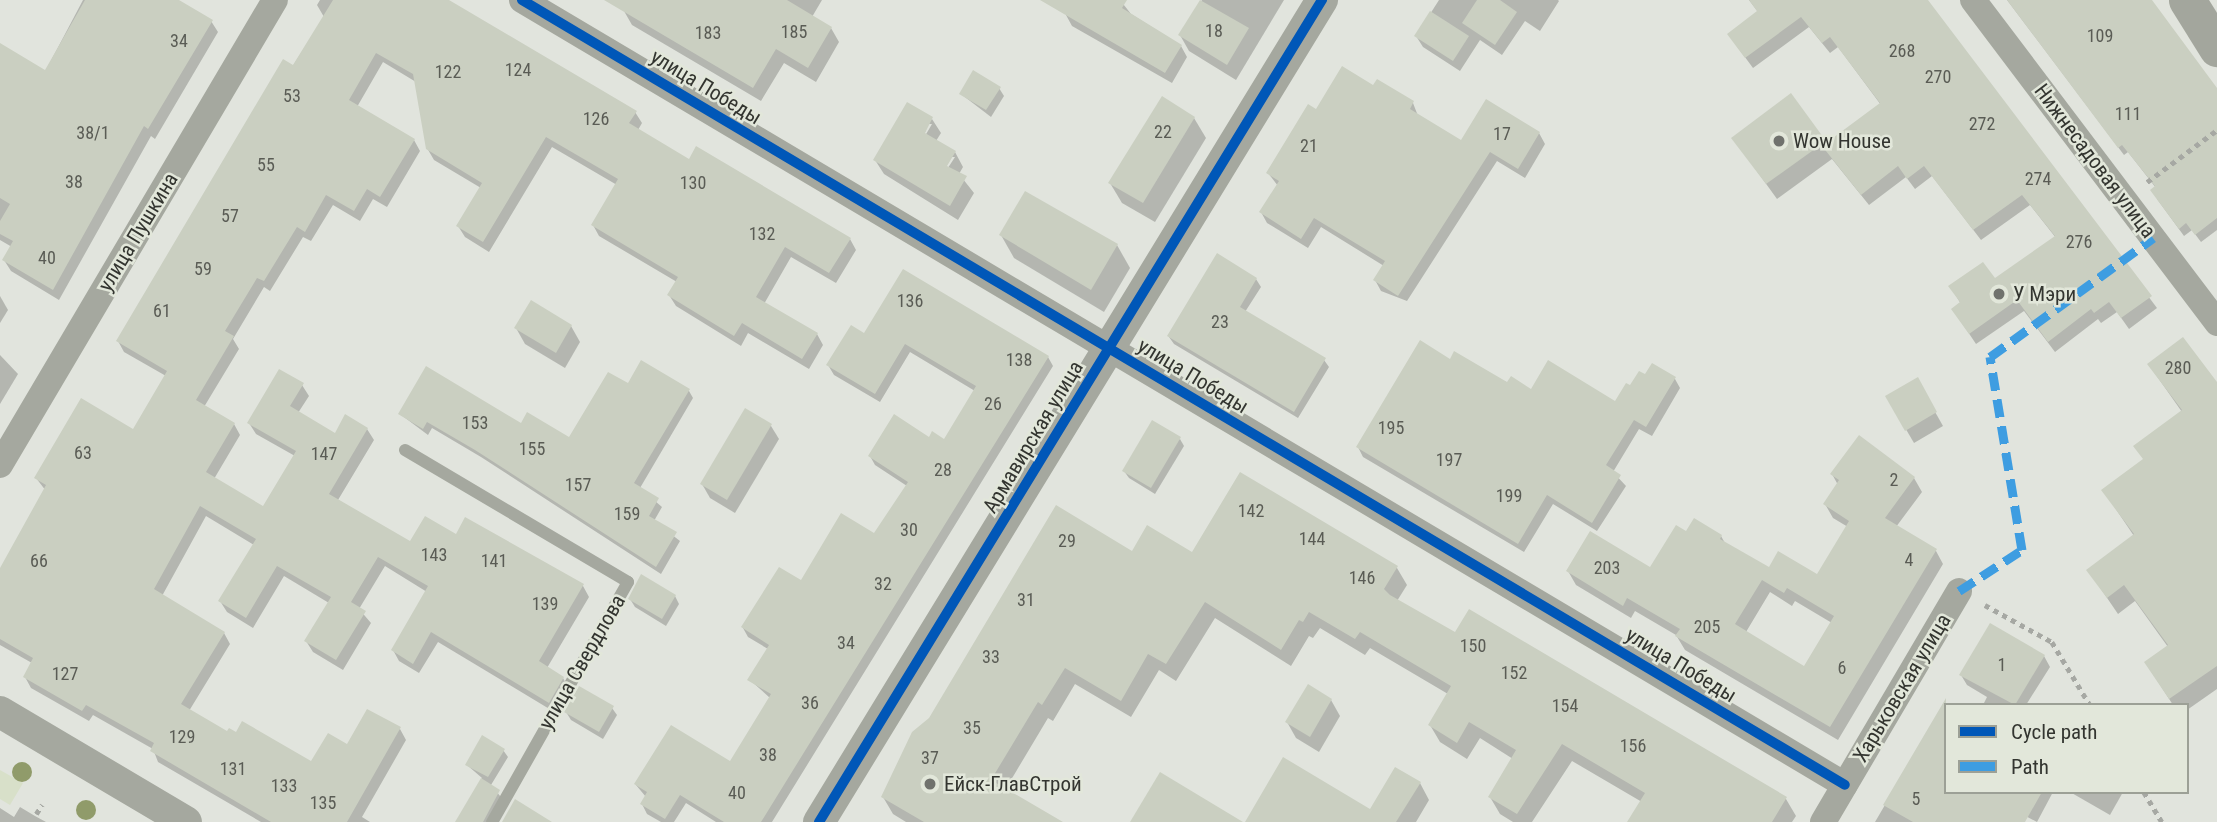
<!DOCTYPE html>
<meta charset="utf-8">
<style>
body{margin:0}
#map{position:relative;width:2217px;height:822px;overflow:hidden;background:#e1e4dd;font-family:"Roboto Condensed",sans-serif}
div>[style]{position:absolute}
.green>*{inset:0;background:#d8e0c9}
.shadow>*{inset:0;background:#0003}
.building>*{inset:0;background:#cacfc1}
.path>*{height:4.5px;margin-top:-2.25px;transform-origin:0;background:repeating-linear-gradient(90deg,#a6a8a3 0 5px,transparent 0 10px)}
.service>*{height:12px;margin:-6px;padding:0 6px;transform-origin:6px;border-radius:6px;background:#a5a89f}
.minor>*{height:26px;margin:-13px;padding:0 13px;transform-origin:13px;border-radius:13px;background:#a5a89f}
.tertiary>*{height:32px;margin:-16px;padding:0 16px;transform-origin:16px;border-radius:16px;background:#a5a89f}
.secondary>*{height:37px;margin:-18.5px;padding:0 18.5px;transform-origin:18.5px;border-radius:18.5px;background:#a3a69d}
.quiet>*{height:9px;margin-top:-4.5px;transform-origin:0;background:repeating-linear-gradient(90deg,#3e9de1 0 18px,transparent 0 27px)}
.cycleway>*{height:10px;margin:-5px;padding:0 5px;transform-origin:5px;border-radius:5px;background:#0057b8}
.trees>*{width:20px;height:20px;margin:-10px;border-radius:50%;background:#909b6a}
.dots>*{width:19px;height:19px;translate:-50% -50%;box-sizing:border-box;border:4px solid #e2e7da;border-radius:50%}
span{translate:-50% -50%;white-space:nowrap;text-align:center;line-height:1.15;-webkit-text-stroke:5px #e2e7da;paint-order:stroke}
.number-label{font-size:18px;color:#5a5c55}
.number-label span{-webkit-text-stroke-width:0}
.street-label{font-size:21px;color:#333530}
.poi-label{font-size:21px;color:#333530}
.left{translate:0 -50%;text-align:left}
.legend{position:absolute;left:1944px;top:703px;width:245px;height:91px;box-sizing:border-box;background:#e2e7da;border:2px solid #9ca096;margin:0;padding:9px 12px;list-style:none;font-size:21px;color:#333530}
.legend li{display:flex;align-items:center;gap:14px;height:35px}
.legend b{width:35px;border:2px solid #9ca096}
</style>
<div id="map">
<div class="green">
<div style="clip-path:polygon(0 770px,23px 783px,10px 805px,0 799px)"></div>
</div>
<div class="shadow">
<div style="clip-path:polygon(83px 0,174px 0,211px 21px,218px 32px,155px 139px,151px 136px,59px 300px,11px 271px,4px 260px,12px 247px,0 240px,0 45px,45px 72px)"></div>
<div style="clip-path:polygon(320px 0,445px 0,635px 112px,642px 123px,638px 130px,689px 161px,850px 239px,856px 250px,836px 283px,791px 257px,764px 304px,817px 334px,823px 345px,809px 369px,748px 333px,741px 346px,676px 306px,669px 295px,677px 282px,599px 236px,593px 225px,617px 185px,552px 147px,489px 252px,465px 237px,458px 226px,481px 188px,434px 160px,427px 148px,416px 82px,383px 62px,357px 107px,414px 140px,420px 151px,387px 207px,373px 199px,360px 221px,333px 205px,311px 241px,303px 237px,270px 291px,264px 287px,233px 339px,239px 349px,204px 407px,234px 424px,240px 435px,214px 479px,264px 508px,295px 456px,256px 434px,249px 423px,302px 385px,309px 396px,298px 413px,335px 435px,367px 429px,374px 440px,338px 500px,411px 543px,456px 536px,583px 586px,589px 597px,547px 668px,563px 678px,569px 689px,556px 713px,438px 642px,419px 673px,399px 661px,393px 650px,427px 592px,385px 566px,359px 609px,371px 623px,343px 670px,313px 652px,306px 641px,329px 603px,284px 576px,253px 628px,227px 612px,220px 601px,254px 545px,206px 516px,162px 596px,224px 633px,230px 644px,189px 711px,227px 734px,312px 764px,400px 729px,406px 740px,362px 817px,370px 822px,261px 822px,158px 762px,153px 749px,93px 715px,89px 721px,31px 688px,25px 677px,32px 663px,0 645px,0 571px,46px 491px,36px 478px,134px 431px,166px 376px,124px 352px,118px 341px,324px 17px,317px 5px)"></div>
<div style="clip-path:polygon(630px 0,822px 0,812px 17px,831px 28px,839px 42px,816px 82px,784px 63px,761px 101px,632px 25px,624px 11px)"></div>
<div style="clip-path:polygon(1076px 0,1120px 0,1131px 14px,1181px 46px,1187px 57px,1172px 83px,1072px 26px,1066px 15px)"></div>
<div style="clip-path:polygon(1202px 0,1284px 0,1236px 80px,1189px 51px,1180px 35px)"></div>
<div style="clip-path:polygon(1439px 0,1558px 0,1559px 1px,1540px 31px,1525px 21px,1502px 55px,1480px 40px,1460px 71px,1423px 47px,1416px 36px)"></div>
<div style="clip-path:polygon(1749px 0,1926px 0,2157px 308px,2129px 329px,2117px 312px,2101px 323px,2098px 319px,2055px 352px,2024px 311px,1976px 344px,1960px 320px,1961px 304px,1950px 286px,1994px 280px,2056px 238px,2030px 205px,1981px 240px,1932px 176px,1915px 189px,1906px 177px,1869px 205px,1832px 159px,1777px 199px,1733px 138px,1827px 145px,1881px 105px,1838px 47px,1830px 53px,1809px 27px,1753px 68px,1736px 45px,1758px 12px)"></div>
<div style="clip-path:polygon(2007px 0,2151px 0,2217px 91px,2217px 230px,2201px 242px,2192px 230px,2184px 236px,2157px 199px,2156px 188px,2128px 152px,2124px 155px)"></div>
<div style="clip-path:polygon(1374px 87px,1413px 103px,1418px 116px,1461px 142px,1539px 133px,1545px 144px,1525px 178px,1497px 161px,1407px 301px,1381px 291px,1375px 280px,1384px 266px,1321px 227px,1308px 248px,1267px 223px,1261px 212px,1278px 186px,1268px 173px,1317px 111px)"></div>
<div style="clip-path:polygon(999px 88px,1004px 96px,991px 117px,961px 94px)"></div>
<div style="clip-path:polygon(1194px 118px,1206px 138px,1155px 222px,1122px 203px,1110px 183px)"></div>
<div style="clip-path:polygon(evenodd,932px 119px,941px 133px,936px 141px,955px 152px,963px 167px,959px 174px,974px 193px,958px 220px,884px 174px,875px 160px,932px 119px,928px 124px,932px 124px,922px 141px,928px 124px,932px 119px,950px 157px,955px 157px,944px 174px,941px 172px,950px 157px)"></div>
<div style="clip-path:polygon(1001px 235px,1117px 245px,1130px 268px,1104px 312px,1014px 258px)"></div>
<div style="clip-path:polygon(1256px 279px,1261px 287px,1245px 312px,1324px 360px,1329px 367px,1298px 418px,1174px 344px,1169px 337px)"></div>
<div style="clip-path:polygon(0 296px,8px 310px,0 323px)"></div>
<div style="clip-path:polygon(571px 326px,580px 342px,565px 368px,525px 344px,516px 328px)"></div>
<div style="clip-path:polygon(865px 335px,1048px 357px,1053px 366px,772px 822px,716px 822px,686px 803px,674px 822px,661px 822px,647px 814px,642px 804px,646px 797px,636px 785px,730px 763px,770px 698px,750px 680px,768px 649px,748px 637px,743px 628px,801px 582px,875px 536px,907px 486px,875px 465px,870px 456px,929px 439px,945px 441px,975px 391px,910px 352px,880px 402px,834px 375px,828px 365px)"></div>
<div style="clip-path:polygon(0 355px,18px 374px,0 404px)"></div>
<div style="clip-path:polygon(1450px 361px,1531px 391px,1616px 403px,1645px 377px,1675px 379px,1680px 388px,1652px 436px,1639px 429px,1613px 472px,1626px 486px,1597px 531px,1553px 504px,1524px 552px,1363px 457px,1358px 447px)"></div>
<div style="clip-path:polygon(2149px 365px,2217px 385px,2217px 689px,2187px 710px,2187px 705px,2173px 705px,2146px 663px,2168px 647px,2135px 601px,2118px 614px,2088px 570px,2134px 536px,2103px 490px,2144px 460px,2182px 412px)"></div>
<div style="clip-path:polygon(1917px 380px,1943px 426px,1914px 443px,1887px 397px)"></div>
<div style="clip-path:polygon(628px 386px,689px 391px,693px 398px,640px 488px,662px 507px,654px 521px,680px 541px,661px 574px,481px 457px,432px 428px,428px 435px,400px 414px,521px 425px,569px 439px)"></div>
<div style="clip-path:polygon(746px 410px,771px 426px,779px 439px,735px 513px,710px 498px,702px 484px)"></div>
<div style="clip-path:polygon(evenodd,1859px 437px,1914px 478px,1922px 492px,1896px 527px,1936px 551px,1943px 564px,1838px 740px,1685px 650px,1676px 635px,1635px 611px,1631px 618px,1576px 585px,1568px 571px,1651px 570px,1687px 534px,1721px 536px,1726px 545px,1769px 569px,1818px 577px,1848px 527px,1833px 518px,1825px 504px,1838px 485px,1832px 474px,1859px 437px,1770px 592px,1792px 606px,1795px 601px,1832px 623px,1804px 669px,1746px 632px,1770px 592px)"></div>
<div style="clip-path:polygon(1180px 439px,1184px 446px,1155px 494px,1129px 478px,1124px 471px)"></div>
<div style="clip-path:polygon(1133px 553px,1397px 568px,1407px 585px,1397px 601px,1455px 635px,1786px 799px,1796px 816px,1792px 822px,1629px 822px,1642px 802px,1572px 761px,1532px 822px,1513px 822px,1500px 814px,1490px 797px,1513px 759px,1480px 738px,1467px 759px,1440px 742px,1430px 725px,1448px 694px,1370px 648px,1365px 655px,1320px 628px,1313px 638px,1309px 636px,1291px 666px,1215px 618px,1176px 681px,1159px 670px,1131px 717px,1075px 684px,1053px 721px,1048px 718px,1005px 790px,1059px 822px,906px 822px,893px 814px,883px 797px)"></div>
<div style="clip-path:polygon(675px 596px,679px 604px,666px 626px,635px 607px,630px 599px)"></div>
<div style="clip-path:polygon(2044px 656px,2050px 667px,2026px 705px,1983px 705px,1987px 697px,1967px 685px,1961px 675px)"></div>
<div style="clip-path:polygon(1331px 700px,1340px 716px,1319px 752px,1296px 738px,1287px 722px)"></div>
<div style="clip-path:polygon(612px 708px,617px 715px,603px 739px,571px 720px,566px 712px)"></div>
<div style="clip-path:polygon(1930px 728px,1946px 792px,2053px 792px,2037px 822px,2001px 803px,1990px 822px,1875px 822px)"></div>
<div style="clip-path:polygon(503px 750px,508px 757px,491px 785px,505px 802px,494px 822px,457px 822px,482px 778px,467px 765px)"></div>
<div style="clip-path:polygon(1420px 783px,1429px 800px,1416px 822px,1247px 822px,1370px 811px)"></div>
<div style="clip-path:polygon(2070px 792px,2123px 792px,2110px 815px)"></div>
<div style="clip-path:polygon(20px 807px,35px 816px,46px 822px,0 822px,0 808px,14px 817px)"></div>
</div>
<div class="building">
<div style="clip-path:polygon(85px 0,179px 0,213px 20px,148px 129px,144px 126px,53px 290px,2px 260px,13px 241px,0 234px,0 221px,10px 204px,0 198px,0 43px,45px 70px)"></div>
<div style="clip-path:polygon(333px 0,449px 0,637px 111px,629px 123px,689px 159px,696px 146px,851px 238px,829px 273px,785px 247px,756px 297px,818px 333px,802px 359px,742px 323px,734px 336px,667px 295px,678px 277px,591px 225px,618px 179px,546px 137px,483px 242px,456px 226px,482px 183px,426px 149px,413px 74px,376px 53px,349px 100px,415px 139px,380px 197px,367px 189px,354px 211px,326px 195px,305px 232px,297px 227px,264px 281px,257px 278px,225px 331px,234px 336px,196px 400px,235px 423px,206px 472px,263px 506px,296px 451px,247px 423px,279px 369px,304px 383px,290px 406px,335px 433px,345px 414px,368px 428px,329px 494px,410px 541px,425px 516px,456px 534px,465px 517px,584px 584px,539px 661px,564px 677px,549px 703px,431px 632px,413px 664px,391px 650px,428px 586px,378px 557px,351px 602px,366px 611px,336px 660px,304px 641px,331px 597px,277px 566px,246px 618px,218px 601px,256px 539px,200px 506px,154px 589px,225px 632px,181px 704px,227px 731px,229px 728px,236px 732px,242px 721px,311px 761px,328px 733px,347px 744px,367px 709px,401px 727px,347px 822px,271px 822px,150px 751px,154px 743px,86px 705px,82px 711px,23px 677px,33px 658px,0 639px,0 568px,46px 485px,34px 478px,81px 398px,133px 429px,167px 371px,116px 341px,283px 59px,293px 65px)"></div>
<div style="clip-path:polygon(604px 0,787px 0,832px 27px,808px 68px,776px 49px,753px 88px)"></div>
<div style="clip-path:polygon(1040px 0,1127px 0,1122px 8px,1182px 45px,1165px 73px)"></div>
<div style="clip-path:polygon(1200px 0,1249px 28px,1227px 65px,1178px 35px)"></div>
<div style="clip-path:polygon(1477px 0,1500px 0,1517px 12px,1495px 45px,1462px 23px)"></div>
<div style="clip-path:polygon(1749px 0,1928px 0,2152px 296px,2121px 318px,2109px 302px,2094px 313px,2091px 309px,2048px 342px,2017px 300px,1969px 334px,1951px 309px,1960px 302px,1948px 286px,1983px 262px,1995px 278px,2055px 236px,2022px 195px,1973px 230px,1924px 166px,1907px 179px,1898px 166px,1861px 195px,1822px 146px,1880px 103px,1830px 37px,1822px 43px,1801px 17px,1745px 58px,1727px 34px,1757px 11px)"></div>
<div style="clip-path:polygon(2007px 0,2152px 0,2217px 88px,2217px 218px,2195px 235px,2186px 223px,2179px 229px,2150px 190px,2155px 186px,2122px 145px,2118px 148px)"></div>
<div style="clip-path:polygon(1430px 11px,1469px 36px,1453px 61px,1414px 36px)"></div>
<div style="clip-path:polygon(1342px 66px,1373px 85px,1377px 79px,1414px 101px,1410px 109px,1461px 140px,1486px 99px,1540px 132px,1518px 169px,1490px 152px,1398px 296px,1373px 280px,1385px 261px,1314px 218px,1301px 239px,1259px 212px,1279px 181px,1266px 173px,1308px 104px,1316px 109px)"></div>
<div style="clip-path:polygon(973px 70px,1001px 87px,986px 110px,959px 94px)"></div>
<div style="clip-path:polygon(1791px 93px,1826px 141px,1766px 184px,1731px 138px)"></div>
<div style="clip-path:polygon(1162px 96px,1195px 117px,1143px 203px,1108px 183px)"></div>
<div style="clip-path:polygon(907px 102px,933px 117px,925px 133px,956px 151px,947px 166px,967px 176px,950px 206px,873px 160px)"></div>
<div style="clip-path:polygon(1025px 191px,1118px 244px,1091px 290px,999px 235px)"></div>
<div style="clip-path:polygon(1217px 253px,1257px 278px,1240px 307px,1326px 358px,1294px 412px,1167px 336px)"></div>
<div style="clip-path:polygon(903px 269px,1049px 356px,761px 822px,724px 822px,680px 795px,665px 819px,640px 804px,647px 792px,634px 784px,671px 725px,730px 761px,771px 694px,747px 680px,769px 645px,741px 627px,779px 567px,801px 580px,841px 513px,874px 533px,908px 482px,868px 456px,894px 414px,929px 437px,932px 431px,944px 439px,976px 386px,905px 344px,875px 394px,826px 365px,851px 325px,864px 333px)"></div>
<div style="clip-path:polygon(531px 300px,572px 325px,556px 353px,514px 328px)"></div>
<div style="clip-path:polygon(2183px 337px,2217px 382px,2217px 666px,2169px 699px,2144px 662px,2168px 645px,2124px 585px,2107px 598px,2086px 570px,2134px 534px,2101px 490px,2143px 459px,2133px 446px,2182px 410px,2147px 364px)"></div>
<div style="clip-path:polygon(1420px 340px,1450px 359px,1454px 351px,1507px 382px,1511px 376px,1531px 389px,1548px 360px,1615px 401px,1626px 383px,1630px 385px,1639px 371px,1645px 374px,1652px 363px,1676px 377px,1646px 427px,1634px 420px,1606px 465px,1621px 475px,1592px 523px,1547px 495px,1518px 544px,1356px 447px)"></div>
<div style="clip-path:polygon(641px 360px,690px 389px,634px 483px,659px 498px,649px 516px,677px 532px,656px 567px,475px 450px,427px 422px,423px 429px,398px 414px,426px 366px,521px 423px,527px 412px,569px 437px,608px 372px,628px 383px)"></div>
<div style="clip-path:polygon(1918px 377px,1937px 412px,1905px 431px,1885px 396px)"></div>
<div style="clip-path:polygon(745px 408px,772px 424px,727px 500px,700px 484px)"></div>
<div style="clip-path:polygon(1152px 420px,1181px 437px,1151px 488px,1122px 471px)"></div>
<div style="clip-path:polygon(evenodd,1859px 435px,1915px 477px,1885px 518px,1937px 549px,1830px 727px,1675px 636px,1680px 629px,1627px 598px,1623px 606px,1566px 571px,1590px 531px,1650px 567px,1676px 525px,1686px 531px,1694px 518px,1722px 535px,1720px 539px,1769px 567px,1778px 551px,1817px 574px,1849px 521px,1823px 504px,1839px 480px,1830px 474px,1859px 435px,1762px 580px,1784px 593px,1787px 588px,1834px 616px,1804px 666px,1735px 624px,1762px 580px)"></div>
<div style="clip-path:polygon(1240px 472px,1398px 566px,1384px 589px,1390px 595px,1455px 632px,1469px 609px,1787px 797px,1772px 822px,1627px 822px,1645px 793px,1562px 744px,1517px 814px,1488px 797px,1516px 750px,1469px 722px,1457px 743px,1428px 725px,1451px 686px,1360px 632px,1355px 639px,1309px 612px,1303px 622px,1299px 620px,1281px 650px,1205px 602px,1166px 664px,1148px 654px,1121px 701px,1065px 668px,1042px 705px,1038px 702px,991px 780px,1063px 822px,924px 822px,881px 797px,912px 732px,929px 718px,1056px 505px,1132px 551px,1147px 525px,1192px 552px)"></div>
<div style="clip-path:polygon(641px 574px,676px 595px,662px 619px,628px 599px)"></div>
<div style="clip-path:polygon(1990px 623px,2045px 655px,2015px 705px,1959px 675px)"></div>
<div style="clip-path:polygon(1308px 684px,1332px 699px,1310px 737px,1285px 722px)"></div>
<div style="clip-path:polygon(579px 686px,614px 706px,599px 732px,564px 712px)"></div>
<div style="clip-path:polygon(1946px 698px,1946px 792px,2042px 792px,2025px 822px,1913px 822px,1883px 805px)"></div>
<div style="clip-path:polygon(482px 735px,505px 749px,488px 777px,465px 765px)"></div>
<div style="clip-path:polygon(1283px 757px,1370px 809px,1395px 767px,1421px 782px,1396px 822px,1245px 822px)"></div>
<div style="clip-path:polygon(1160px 772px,1243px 822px,1130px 822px)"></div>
<div style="clip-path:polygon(481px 778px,500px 790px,483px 822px,455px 822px)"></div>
<div style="clip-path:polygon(515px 799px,552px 822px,502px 822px)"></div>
</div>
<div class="path">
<div style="left:2147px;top:182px;width:87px;rotate:-36.6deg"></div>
<div style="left:1985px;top:605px;width:77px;rotate:28.9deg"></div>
<div style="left:2052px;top:642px;width:74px;rotate:58.9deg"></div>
<div style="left:2144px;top:792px;width:35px;rotate:59deg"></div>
<div style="left:36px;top:814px;width:11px;rotate:-56deg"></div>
</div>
<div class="service">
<div style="left:405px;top:450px;width:259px;rotate:30.6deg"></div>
<div style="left:628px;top:582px;width:276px;rotate:119.5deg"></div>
</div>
<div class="minor">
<div style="left:522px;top:0;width:1538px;rotate:30.68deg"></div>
<div style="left:1973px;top:0;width:405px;rotate:52.9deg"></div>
<div style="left:0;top:465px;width:540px;rotate:-59.4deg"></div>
<div style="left:1823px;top:822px;width:268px;rotate:-59.5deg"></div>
</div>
<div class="tertiary">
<div style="left:0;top:712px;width:216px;rotate:30.6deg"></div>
<div style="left:819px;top:822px;width:964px;rotate:-58.54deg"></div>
</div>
<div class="secondary">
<div style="left:2187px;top:0;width:57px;rotate:58deg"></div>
</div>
<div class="quiet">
<div style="left:1959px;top:591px;width:75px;rotate:-33.1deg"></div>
<div style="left:2022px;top:550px;width:196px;rotate:-99.4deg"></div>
<div style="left:1990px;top:357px;width:202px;rotate:-36.1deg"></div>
</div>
<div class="cycleway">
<div style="left:522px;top:0;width:1538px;rotate:30.68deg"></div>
<div style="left:819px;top:822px;width:964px;rotate:-58.54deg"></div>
</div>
<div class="trees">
<div style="left:22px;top:772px"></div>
<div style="left:86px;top:810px"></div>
</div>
<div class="dots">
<div style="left:1779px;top:141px;background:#70726d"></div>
<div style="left:1999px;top:294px;background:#70726d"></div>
<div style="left:930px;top:784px;background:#70726d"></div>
</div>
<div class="number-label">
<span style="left:1214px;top:31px">18</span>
<span style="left:794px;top:32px">185</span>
<span style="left:708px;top:33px">183</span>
<span style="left:2100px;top:36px">109</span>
<span style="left:179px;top:41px">34</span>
<span style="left:1902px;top:51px">268</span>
<span style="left:518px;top:70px">124</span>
<span style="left:448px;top:72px">122</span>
<span style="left:1938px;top:77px">270</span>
<span style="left:292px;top:96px">53</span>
<span style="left:2128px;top:114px">111</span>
<span style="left:596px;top:119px">126</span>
<span style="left:1982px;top:124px">272</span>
<span style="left:1163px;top:132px">22</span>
<span style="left:93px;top:133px">38/1</span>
<span style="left:1502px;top:134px">17</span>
<span style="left:1309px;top:146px">21</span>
<span style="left:266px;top:165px">55</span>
<span style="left:2038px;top:179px">274</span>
<span style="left:74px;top:182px">38</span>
<span style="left:693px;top:183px">130</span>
<span style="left:230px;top:216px">57</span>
<span style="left:762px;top:234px">132</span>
<span style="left:2079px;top:242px">276</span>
<span style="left:47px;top:258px">40</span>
<span style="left:203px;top:269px">59</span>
<span style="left:910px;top:301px">136</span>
<span style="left:162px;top:311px">61</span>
<span style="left:1220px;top:322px">23</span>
<span style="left:1019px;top:360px">138</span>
<span style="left:2178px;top:368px">280</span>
<span style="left:993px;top:404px">26</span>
<span style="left:475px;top:423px">153</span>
<span style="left:1391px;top:428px">195</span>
<span style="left:532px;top:449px">155</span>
<span style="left:83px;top:453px">63</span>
<span style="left:324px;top:454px">147</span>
<span style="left:1449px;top:460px">197</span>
<span style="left:943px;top:470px">28</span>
<span style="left:1894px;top:480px">2</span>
<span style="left:578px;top:485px">157</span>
<span style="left:1509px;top:496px">199</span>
<span style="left:1251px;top:511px">142</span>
<span style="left:627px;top:514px">159</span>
<span style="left:909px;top:530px">30</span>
<span style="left:1312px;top:539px">144</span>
<span style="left:1067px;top:541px">29</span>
<span style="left:434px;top:555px">143</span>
<span style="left:1909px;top:560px">4</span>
<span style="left:39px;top:561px">66</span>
<span style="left:494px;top:561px">141</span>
<span style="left:1607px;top:568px">203</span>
<span style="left:1362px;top:578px">146</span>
<span style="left:883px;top:584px">32</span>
<span style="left:1026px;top:600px">31</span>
<span style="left:545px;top:604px">139</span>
<span style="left:1707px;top:627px">205</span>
<span style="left:846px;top:643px">34</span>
<span style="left:1473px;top:646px">150</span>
<span style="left:991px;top:657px">33</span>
<span style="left:2002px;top:665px">1</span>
<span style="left:1842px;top:668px">6</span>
<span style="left:1514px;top:673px">152</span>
<span style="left:65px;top:674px">127</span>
<span style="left:810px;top:703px">36</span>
<span style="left:1565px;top:706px">154</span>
<span style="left:972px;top:728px">35</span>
<span style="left:182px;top:737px">129</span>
<span style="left:1633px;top:746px">156</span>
<span style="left:768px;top:755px">38</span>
<span style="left:930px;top:758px">37</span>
<span style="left:233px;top:769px">131</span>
<span style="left:284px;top:786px">133</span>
<span style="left:737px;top:793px">40</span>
<span style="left:1916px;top:799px">5</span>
<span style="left:323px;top:803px">135</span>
</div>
<div class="street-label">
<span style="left:706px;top:87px;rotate:31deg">улица Победы</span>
<span style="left:2095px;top:161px;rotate:53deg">Нижнесадовая улица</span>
<span style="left:138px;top:232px;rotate:-59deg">улица Пушкина</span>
<span style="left:1193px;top:376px;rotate:31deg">улица Победы</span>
<span style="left:1033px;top:437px;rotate:-59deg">Армавирская улица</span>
<span style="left:582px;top:662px;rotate:-60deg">улица Свердлова</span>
<span style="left:1681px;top:665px;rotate:31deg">улица Победы</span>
<span style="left:1902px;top:688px;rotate:-59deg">Харьковская улица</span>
</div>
<div class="poi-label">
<span class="left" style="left:1793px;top:141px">Wow House</span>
<span class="left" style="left:2013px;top:294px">У Мэри</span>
<span class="left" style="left:944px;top:784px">Ейск-ГлавСтрой</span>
</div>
<ul class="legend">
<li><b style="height:9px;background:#0057b8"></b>Cycle path</li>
<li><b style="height:9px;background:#3e9de1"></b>Path</li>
</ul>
</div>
